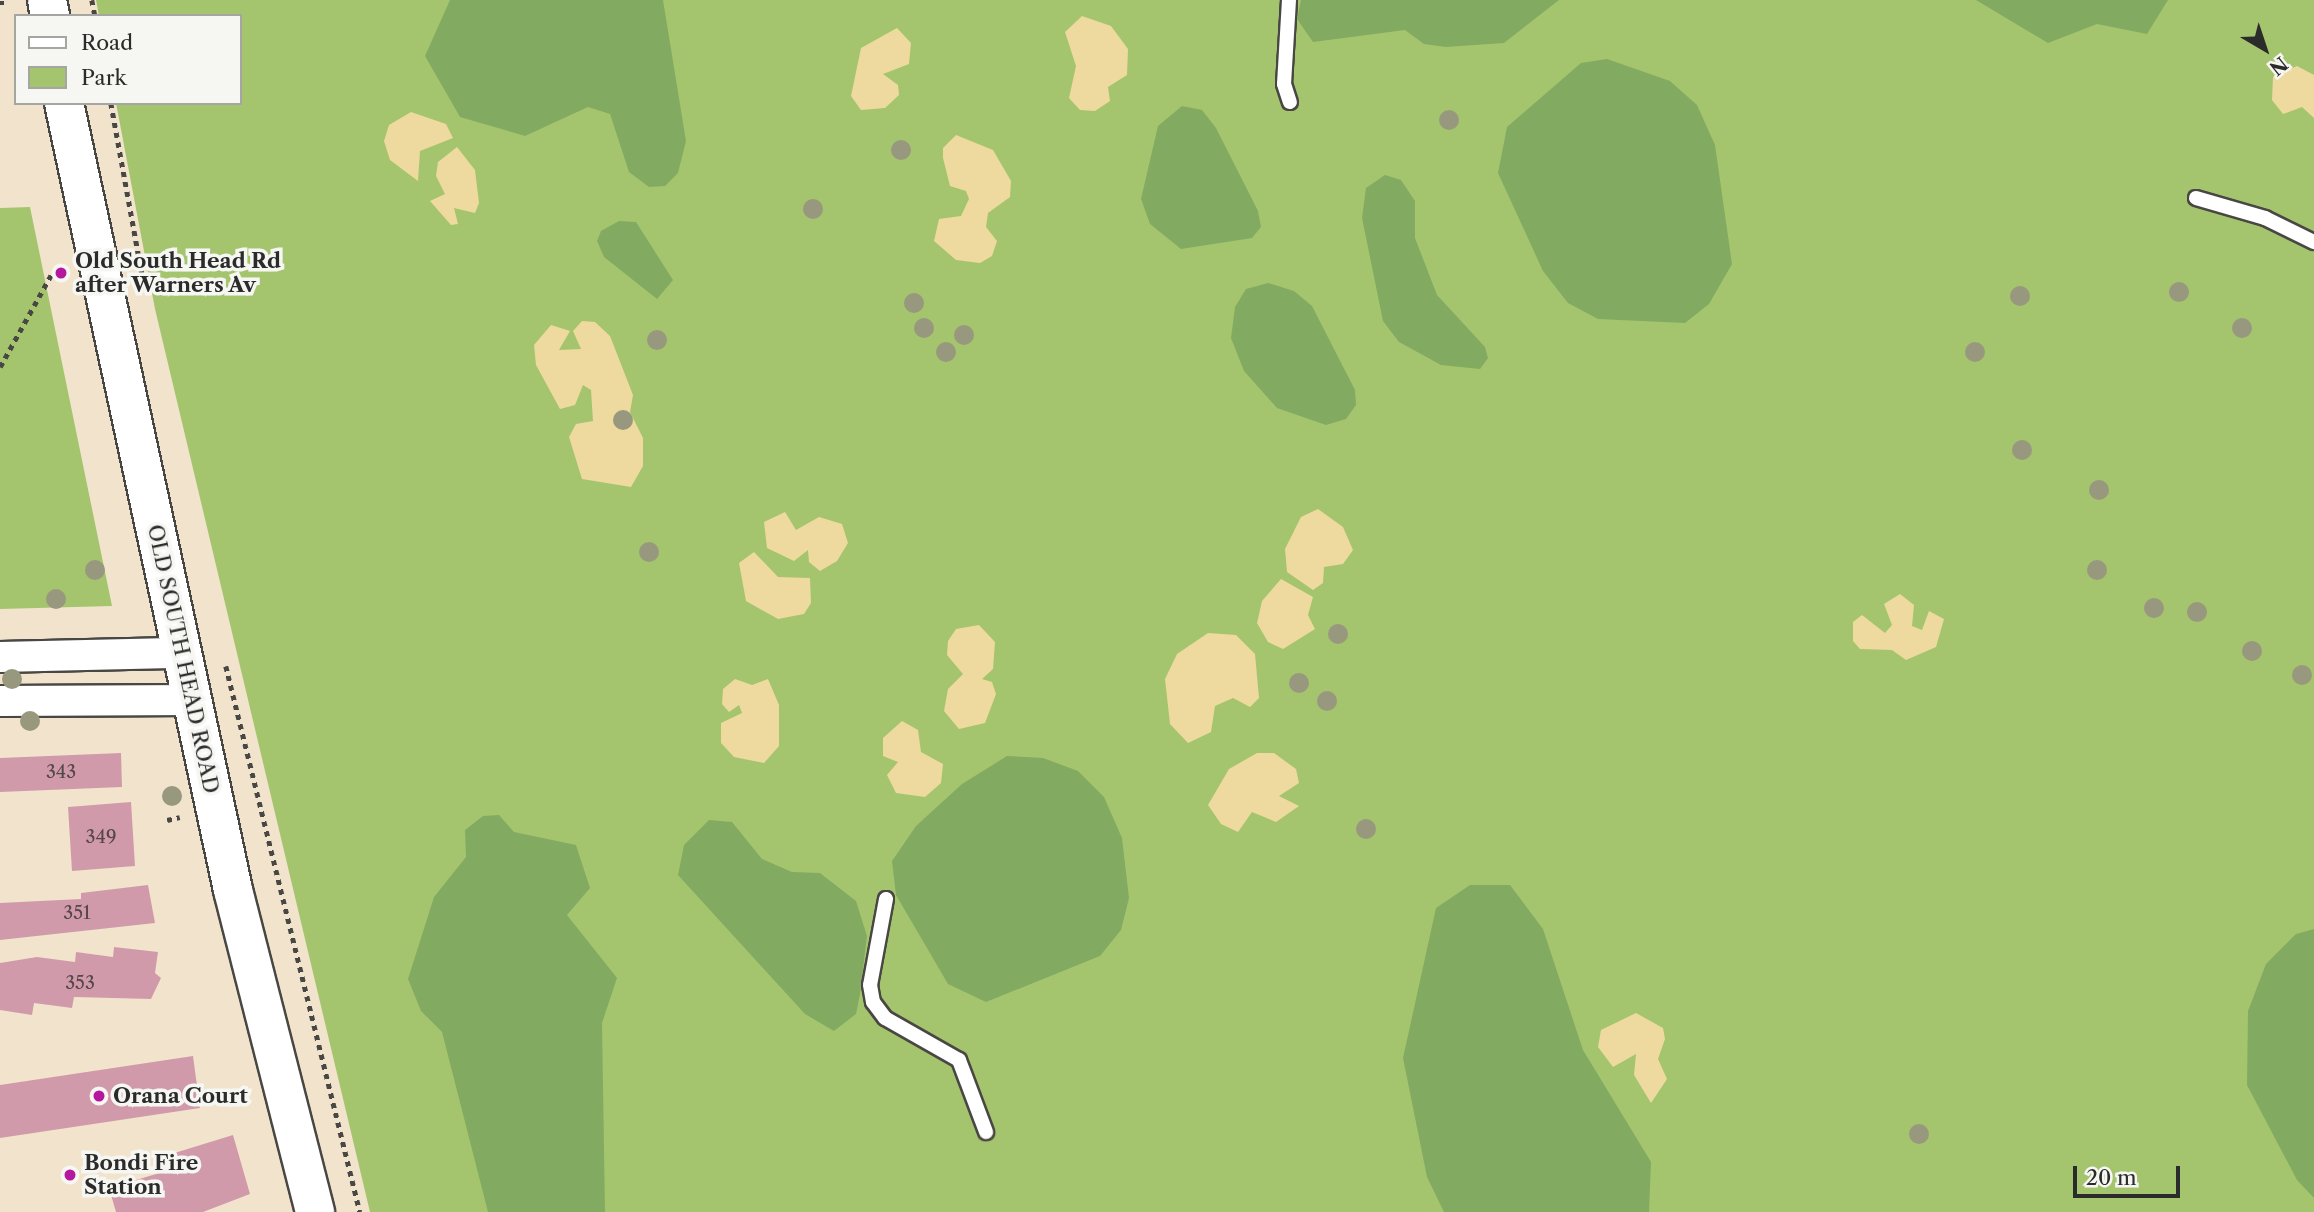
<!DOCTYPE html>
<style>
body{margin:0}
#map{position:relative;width:2314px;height:1212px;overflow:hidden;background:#f2e4cc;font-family:"Libre Caslon Text",serif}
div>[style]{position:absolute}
.green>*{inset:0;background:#a4c56e}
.forest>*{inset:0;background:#83aa61}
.sand>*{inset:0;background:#eeda9e}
.building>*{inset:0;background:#d19aaa}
.path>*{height:4.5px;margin-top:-2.25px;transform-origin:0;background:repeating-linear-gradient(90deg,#494743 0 5px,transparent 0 10px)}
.roads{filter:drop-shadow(2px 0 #494743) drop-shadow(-2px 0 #494743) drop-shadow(0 2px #494743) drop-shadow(0 -2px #494743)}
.lane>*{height:14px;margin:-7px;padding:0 7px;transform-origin:7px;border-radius:7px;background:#fff}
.street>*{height:30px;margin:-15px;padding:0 15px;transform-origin:15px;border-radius:15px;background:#fff}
.primary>*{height:38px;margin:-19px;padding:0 19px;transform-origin:19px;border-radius:19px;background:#fff}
.trees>*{width:20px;height:20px;margin:-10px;border-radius:50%;background:#98987e}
.dots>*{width:19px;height:19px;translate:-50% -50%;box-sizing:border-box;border:4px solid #f6f6f2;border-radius:50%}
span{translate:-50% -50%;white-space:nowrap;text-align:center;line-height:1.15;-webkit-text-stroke:7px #f6f6f2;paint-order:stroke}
.number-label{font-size:18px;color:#54474b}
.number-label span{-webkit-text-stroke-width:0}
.poi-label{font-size:21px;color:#2b2b2b;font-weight:700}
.left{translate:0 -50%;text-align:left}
.street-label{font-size:21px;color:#2b2b2b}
.legend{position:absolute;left:14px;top:14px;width:228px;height:91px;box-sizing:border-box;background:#f6f6f2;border:2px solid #a5a5a2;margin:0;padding:9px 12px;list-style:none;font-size:21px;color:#2b2b2b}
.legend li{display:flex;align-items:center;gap:14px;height:35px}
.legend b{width:35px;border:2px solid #a5a5a2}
.north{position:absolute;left:2230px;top:14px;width:70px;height:70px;-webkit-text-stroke:5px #f6f6f2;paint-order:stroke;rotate:141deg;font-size:19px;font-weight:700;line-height:28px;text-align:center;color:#2b2b2b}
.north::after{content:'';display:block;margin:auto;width:24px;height:32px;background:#2b2b2b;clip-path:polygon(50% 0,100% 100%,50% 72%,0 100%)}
.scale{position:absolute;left:2073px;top:1166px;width:107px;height:32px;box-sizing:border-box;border:4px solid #2b2b2b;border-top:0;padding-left:9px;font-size:21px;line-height:24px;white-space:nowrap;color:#2b2b2b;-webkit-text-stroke:5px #f6f6f2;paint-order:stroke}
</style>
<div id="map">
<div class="green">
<div style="clip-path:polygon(96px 0,2314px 0,2314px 1212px,370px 1212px,155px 309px,116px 103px,240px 103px,240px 16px,99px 16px)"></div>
<div style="clip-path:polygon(30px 207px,112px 606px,0 609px,0 208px)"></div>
</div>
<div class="forest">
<div style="clip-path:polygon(450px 0,663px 0,686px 141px,678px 173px,665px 186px,649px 187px,629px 172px,610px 114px,588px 107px,525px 136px,460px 117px,425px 56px)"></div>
<div style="clip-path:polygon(1301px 0,1559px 0,1504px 43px,1446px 47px,1424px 44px,1405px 30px,1313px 42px,1297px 19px)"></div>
<div style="clip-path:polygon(1976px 0,2168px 0,2147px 34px,2097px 24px,2048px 43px)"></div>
<div style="clip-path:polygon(1607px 59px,1670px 81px,1697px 105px,1715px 145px,1732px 264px,1709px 304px,1685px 323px,1598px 319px,1568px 303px,1543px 271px,1498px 173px,1507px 127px,1581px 63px)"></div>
<div style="clip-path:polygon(1182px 106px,1202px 110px,1216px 128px,1258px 211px,1261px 227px,1252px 238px,1181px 249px,1150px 224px,1141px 199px,1158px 126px)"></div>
<div style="clip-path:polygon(1385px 175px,1401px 180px,1415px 201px,1415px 238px,1437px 295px,1485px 347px,1488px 358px,1480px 369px,1441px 365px,1399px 342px,1383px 321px,1362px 218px,1366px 188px)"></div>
<div style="clip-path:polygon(619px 221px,636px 222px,673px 280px,657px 299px,604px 257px,597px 241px,601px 231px)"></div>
<div style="clip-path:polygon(1268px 283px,1294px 291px,1312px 306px,1355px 390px,1356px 405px,1346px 419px,1326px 425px,1277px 408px,1244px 371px,1231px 338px,1235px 307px,1246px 289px)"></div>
<div style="clip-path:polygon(1007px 756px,1043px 758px,1078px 771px,1104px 797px,1122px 838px,1129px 898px,1121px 930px,1100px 956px,986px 1002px,948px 984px,896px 895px,892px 861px,916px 826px,962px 784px)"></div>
<div style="clip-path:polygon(499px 815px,514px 832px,576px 845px,590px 888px,567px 915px,617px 978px,602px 1023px,605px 1212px,488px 1212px,442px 1032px,421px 1011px,408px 979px,434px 897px,466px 857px,465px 830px,483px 816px)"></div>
<div style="clip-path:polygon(709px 820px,732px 822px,762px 859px,792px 872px,820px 873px,856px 901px,867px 936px,860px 994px,856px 1014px,834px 1031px,805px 1014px,678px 875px,684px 845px)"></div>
<div style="clip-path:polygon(1470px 885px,1510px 885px,1543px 929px,1583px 1050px,1651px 1162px,1649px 1212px,1444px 1212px,1427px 1177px,1403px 1058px,1436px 908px)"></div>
<div style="clip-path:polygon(2314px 929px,2314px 1198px,2297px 1180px,2247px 1085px,2248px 1011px,2266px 964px,2296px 934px)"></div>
</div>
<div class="sand">
<div style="clip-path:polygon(1082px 16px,1111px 26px,1128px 49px,1127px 75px,1108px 87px,1110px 101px,1095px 111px,1080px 110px,1069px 98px,1076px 66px,1065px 32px)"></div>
<div style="clip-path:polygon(897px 28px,911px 43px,909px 64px,883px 74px,898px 85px,899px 95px,885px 108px,861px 110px,851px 96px,861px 48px)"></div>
<div style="clip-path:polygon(2297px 66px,2314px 75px,2314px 118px,2302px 107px,2283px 114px,2272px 100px,2273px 77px)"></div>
<div style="clip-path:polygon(411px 112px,446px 124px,453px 138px,420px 151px,418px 181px,390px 160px,384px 141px,389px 125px)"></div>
<div style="clip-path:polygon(956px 135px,993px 150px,1011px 181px,1010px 197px,988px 213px,986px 227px,997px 241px,992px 256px,980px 263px,956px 260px,934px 241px,939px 219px,961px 216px,969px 199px,966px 191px,950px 186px,943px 158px,943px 148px)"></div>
<div style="clip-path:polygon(457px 147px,475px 170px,479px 203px,475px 213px,454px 208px,458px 224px,451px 225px,430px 201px,445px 194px,436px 176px,438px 162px)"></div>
<div style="clip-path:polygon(582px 321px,595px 322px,610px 336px,633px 395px,630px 412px,643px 438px,643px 466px,631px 487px,582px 479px,569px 437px,576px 424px,593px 421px,591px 390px,583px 385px,575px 405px,560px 409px,536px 365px,534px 345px,551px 325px,570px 331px,559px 350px,581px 349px,573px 331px)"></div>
<div style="clip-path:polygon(1318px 509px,1343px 527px,1353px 550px,1343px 564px,1324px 567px,1323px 583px,1313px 590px,1287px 572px,1285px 549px,1301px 517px)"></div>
<div style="clip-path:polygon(785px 512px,796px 530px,819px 517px,842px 524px,848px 543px,837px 561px,820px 571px,809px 562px,808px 550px,794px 561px,767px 548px,764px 522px)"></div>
<div style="clip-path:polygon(754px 552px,778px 577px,810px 578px,811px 603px,804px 614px,778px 619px,746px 601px,739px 563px)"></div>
<div style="clip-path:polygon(1281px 579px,1313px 597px,1308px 615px,1315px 629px,1283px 649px,1268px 642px,1257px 623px,1262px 601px)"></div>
<div style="clip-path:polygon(1900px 594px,1914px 605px,1912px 626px,1922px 630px,1929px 611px,1944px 619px,1936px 647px,1906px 660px,1892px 650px,1860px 649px,1853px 641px,1853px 622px,1862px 615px,1885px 633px,1892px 625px,1884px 604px)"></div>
<div style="clip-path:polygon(979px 625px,995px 642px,993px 669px,982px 679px,992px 682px,996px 694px,985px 723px,959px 729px,944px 711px,948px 689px,963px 674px,947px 655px,948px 641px,956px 629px)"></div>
<div style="clip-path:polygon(1208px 633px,1236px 635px,1255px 654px,1259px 698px,1250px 707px,1233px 698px,1215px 706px,1211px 732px,1188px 743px,1170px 724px,1165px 679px,1177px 654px)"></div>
<div style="clip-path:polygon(735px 679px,752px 685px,768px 679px,779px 705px,779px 746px,764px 763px,734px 757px,721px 743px,721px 723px,742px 713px,739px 705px,729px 712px,722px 704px,723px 689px)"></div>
<div style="clip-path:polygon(902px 721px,918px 730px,921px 752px,943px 764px,941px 783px,925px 797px,896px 793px,887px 775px,898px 762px,883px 756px,883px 738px)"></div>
<div style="clip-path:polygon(1257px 753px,1274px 753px,1296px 769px,1299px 783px,1279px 796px,1299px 806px,1276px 822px,1252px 812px,1238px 832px,1221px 824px,1208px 805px,1229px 769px)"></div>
<div style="clip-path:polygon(1636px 1013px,1663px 1028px,1665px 1039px,1658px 1059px,1667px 1079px,1651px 1103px,1634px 1075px,1636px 1054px,1613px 1067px,1598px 1047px,1601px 1030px)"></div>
</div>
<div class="building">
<div style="clip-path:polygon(121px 753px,122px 787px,0 792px,0 758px)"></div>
<div style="clip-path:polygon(131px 802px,135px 866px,72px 871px,68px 807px)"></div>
<div style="clip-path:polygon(148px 885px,155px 923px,0 940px,0 903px,81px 899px,81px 893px)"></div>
<div style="clip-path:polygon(114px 947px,158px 952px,155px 973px,161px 978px,151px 999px,74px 997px,72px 1008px,34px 1003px,32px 1015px,0 1010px,0 963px,37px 957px,75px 962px,76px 952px,113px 957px)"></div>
<div style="clip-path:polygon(193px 1056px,200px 1108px,0 1138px,0 1085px)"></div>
<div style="clip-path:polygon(233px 1135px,250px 1194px,203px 1212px,116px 1212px,109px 1188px,173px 1169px,168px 1155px)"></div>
</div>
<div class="path">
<div style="left:92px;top:0;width:16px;rotate:79deg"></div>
<div style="left:0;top:3px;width:4px"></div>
<div style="left:111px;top:103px;width:185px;rotate:79.7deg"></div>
<div style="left:0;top:367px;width:105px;rotate:-61deg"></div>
<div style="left:226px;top:666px;width:562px;rotate:76.21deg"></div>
<div style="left:167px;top:820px;width:13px;rotate:-13deg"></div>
</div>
<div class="roads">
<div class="lane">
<div style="left:1289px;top:0;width:84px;rotate:93.4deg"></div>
<div style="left:1284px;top:84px;width:19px;rotate:72deg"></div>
<div style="left:2196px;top:198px;width:72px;rotate:16.2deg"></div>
<div style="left:2265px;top:218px;width:55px;rotate:26.1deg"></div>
<div style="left:886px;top:899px;width:87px;rotate:100.5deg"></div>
<div style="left:870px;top:985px;width:17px;rotate:80deg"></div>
<div style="left:873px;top:1002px;width:20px;rotate:53deg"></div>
<div style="left:885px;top:1018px;width:85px;rotate:29.6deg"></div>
<div style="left:959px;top:1060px;width:77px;rotate:69.4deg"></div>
</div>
<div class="street">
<div style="left:0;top:657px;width:183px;rotate:-1.3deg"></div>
<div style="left:0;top:701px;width:193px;rotate:-0.3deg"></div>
</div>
<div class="primary">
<div style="left:47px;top:0;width:16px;rotate:79deg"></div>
<div style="left:64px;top:103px;width:805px;rotate:77.88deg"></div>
<div style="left:233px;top:890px;width:332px;rotate:75.7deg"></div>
</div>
</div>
<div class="trees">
<div style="left:1449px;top:120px"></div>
<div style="left:901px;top:150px"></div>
<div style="left:813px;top:209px"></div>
<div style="left:2179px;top:292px"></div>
<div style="left:2020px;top:296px"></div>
<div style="left:914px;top:303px"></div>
<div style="left:924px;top:328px"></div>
<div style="left:2242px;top:328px"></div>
<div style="left:964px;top:335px"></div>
<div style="left:657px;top:340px"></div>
<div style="left:946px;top:352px"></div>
<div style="left:1975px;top:352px"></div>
<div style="left:623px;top:420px"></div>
<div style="left:2022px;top:450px"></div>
<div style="left:2099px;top:490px"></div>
<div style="left:649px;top:552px"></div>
<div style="left:95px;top:570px"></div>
<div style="left:2097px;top:570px"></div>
<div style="left:56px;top:599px"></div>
<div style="left:2154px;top:608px"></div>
<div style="left:2197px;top:612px"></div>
<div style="left:1338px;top:634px"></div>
<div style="left:2252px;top:651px"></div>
<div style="left:2302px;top:675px"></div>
<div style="left:12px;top:679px"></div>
<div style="left:1299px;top:683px"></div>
<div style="left:1327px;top:701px"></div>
<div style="left:30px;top:721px"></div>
<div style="left:172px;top:796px"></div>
<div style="left:1366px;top:829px"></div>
<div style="left:1919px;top:1134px"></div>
</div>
<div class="dots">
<div style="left:61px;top:273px;background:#b5179e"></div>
<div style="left:99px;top:1096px;background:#b5179e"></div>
<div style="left:70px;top:1175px;background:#b5179e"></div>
</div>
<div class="number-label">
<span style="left:61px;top:772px">343</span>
<span style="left:101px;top:837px">349</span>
<span style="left:77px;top:913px">351</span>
<span style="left:80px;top:983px">353</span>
</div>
<div class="poi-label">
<span class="left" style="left:75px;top:273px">Old South Head Rd<br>after Warners Av</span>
<span class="left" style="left:113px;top:1096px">Orana Court</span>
<span class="left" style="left:84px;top:1175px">Bondi Fire<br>Station</span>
</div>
<div class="street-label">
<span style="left:183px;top:659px;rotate:78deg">OLD SOUTH HEAD ROAD</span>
</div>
<ul class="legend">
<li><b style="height:9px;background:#fff"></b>Road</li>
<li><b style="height:19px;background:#a4c56e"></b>Park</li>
</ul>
<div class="north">N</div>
<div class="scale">20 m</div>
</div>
